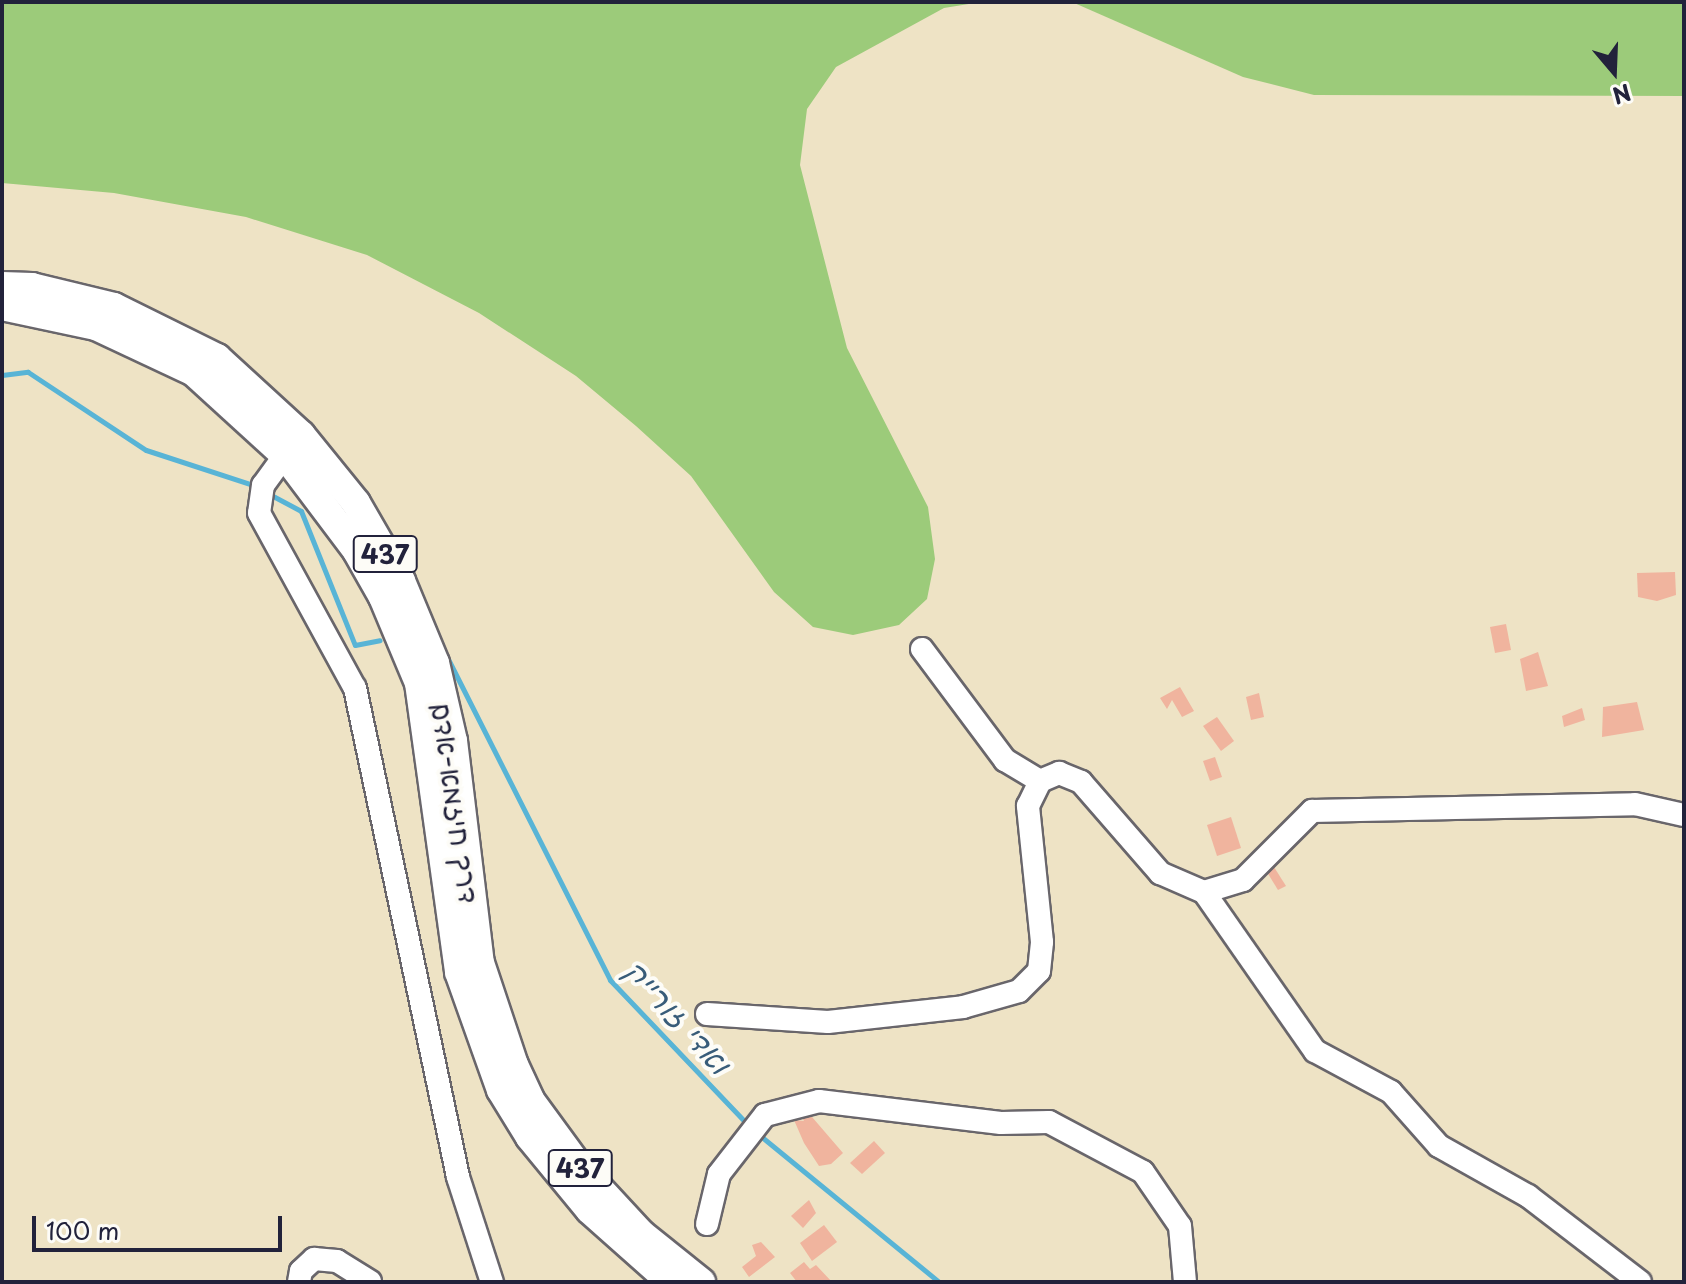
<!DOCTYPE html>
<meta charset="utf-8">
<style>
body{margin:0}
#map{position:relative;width:1686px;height:1284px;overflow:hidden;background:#eee3c5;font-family:"Playpen Sans","Playpen Sans Hebrew",sans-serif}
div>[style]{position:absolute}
.green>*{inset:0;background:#9ccb7a}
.stream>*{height:5px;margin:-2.5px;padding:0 2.5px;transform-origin:2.5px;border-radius:2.5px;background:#58b4d6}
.building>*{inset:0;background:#f0b49e}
.roads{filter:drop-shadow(2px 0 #69666b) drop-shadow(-2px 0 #69666b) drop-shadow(0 2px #69666b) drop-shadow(0 -2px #69666b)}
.minor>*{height:22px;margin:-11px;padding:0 11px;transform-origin:11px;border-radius:11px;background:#fff}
.major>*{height:28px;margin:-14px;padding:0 14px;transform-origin:14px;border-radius:14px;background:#fff}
span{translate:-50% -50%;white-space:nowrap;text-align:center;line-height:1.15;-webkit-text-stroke:8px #fdfcf7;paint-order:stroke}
.shield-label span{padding:2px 6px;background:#fdfcf7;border:2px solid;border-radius:6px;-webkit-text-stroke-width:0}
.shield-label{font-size:26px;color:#22223b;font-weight:700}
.street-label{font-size:28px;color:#22223b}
.water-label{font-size:30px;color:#385c79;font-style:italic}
.frame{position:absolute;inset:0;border:4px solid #22223b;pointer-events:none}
.north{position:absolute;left:1574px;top:32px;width:80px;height:80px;-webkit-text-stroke:6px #fdfcf7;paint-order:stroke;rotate:161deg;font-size:22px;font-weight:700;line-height:32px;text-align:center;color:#22223b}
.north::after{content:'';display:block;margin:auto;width:28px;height:36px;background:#22223b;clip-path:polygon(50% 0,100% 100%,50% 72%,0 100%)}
.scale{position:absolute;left:32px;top:1216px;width:250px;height:36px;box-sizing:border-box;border:4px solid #22223b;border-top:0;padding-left:10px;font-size:24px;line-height:28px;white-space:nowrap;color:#22223b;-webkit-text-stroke:6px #fdfcf7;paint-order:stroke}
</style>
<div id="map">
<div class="green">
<div style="clip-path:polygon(2px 2px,981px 2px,944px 8px,836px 67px,807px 109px,800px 165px,847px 348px,928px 507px,935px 559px,927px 599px,899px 625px,853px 635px,813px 627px,774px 592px,691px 476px,636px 426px,576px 376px,479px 313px,367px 255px,246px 217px,114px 193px,2px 183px)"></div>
<div style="clip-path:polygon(1072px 2px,1684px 2px,1684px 96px,1314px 95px,1243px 77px)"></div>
</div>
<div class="stream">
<div style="left:2px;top:375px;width:26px;rotate:-7deg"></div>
<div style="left:28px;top:372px;width:141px;rotate:33.5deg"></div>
<div style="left:146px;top:450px;width:113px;rotate:18.1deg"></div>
<div style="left:271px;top:495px;width:34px;rotate:28deg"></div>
<div style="left:301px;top:511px;width:144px;rotate:68.1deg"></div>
<div style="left:355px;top:645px;width:25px;rotate:-11deg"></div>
<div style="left:448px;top:659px;width:360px;rotate:63.2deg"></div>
<div style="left:610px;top:980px;width:203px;rotate:46.4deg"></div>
<div style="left:757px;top:1133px;width:235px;rotate:39.3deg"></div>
</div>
<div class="building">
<div style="clip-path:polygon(1675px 572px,1676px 595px,1657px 601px,1638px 597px,1637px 573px)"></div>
<div style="clip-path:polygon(1506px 624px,1511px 650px,1495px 653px,1490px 627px)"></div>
<div style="clip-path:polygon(1538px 652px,1548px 686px,1526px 691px,1520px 659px)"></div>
<div style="clip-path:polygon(1180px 687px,1194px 711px,1182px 717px,1172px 700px,1167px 709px,1160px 698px)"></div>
<div style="clip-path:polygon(1259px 693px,1264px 717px,1251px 720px,1246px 697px)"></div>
<div style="clip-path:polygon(1637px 702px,1644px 730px,1602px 737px,1603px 707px)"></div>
<div style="clip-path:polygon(1582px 708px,1585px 720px,1564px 727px,1562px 716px)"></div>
<div style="clip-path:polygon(1217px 717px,1234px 741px,1221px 751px,1203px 726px)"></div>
<div style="clip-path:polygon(1215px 757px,1222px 777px,1210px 781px,1203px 761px)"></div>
<div style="clip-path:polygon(1231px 817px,1241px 848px,1217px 856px,1207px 825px)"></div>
<div style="clip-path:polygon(1274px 867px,1286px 886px,1278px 890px,1267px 872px)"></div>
<div style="clip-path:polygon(806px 1110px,843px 1153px,831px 1164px,819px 1166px,804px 1143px,794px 1120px,804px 1121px,801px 1116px)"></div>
<div style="clip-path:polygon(874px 1141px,885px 1153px,862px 1174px,850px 1163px)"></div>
<div style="clip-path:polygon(809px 1200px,816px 1213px,803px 1228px,791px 1216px)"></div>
<div style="clip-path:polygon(824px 1225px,837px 1242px,812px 1261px,800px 1243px)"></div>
<div style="clip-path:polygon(761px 1242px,775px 1257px,749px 1277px,742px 1267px,756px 1256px,752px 1245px)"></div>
<div style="clip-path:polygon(804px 1262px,810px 1269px,816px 1265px,832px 1282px,797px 1282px,790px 1273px)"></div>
</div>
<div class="roads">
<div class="minor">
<div style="left:285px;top:455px;width:37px;rotate:126deg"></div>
<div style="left:263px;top:485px;width:28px;rotate:98deg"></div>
<div style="left:259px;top:513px;width:200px;rotate:61.3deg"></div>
<div style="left:355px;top:688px;width:500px;rotate:78.1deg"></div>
<div style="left:458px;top:1177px;width:110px;rotate:72.1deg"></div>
<div style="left:922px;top:649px;width:139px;rotate:53.2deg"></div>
<div style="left:1005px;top:760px;width:41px;rotate:31deg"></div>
<div style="left:1204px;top:892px;width:194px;rotate:55.1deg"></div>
<div style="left:1315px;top:1051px;width:86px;rotate:28.3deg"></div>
<div style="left:1391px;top:1092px;width:72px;rotate:48.4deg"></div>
<div style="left:1439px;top:1146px;width:102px;rotate:29.3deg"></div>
<div style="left:1528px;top:1196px;width:141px;rotate:37.5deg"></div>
<div style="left:707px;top:1014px;width:121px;rotate:3.8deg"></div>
<div style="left:828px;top:1022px;width:136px;rotate:-6.3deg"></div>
<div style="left:963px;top:1007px;width:58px;rotate:-15.9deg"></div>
<div style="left:1019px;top:991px;width:28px;rotate:-45deg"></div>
<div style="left:1039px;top:971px;width:29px;rotate:-84deg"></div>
<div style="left:1042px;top:942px;width:137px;rotate:-95.9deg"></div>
<div style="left:1028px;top:806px;width:28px;rotate:-64deg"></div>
<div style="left:1040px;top:781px;width:21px;rotate:-23deg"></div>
<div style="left:1059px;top:773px;width:24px;rotate:22deg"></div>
<div style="left:1081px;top:782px;width:121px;rotate:49deg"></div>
<div style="left:1160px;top:873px;width:48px;rotate:23.4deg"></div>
<div style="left:1204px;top:892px;width:41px;rotate:-17.1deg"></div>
<div style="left:1243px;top:880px;width:98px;rotate:-45deg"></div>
<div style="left:1312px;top:811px;width:323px;rotate:-1.2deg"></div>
<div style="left:1635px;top:804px;width:50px;rotate:12.7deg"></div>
<div style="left:707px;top:1224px;width:51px;rotate:-76.5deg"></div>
<div style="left:719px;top:1174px;width:75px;rotate:-52.1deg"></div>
<div style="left:765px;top:1115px;width:56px;rotate:-14.5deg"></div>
<div style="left:819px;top:1101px;width:183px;rotate:6.9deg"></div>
<div style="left:1001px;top:1123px;width:48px;rotate:-1.2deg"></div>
<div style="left:1049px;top:1122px;width:106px;rotate:28deg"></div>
<div style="left:1143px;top:1172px;width:65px;rotate:55.6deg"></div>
<div style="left:1180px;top:1226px;width:56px;rotate:84.9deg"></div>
<div style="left:299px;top:1282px;width:11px;rotate:-80deg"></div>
<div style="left:301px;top:1271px;width:18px;rotate:-43deg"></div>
<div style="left:314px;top:1259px;width:23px;rotate:5deg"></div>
<div style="left:337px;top:1261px;width:39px;rotate:32deg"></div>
</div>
<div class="major">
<div style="left:2px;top:286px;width:30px;rotate:2deg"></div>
<div style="left:32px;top:287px;width:84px;rotate:13.7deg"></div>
<div style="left:114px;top:307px;width:115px;rotate:26.3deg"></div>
<div style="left:217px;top:358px;width:114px;rotate:42.5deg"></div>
<div style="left:301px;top:435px;width:87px;rotate:51deg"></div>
<div style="left:356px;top:503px;width:90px;rotate:60deg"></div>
<div style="left:401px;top:581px;width:89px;rotate:67.5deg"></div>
<div style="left:435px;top:663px;width:80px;rotate:77deg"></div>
<div style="left:453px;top:741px;width:224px;rotate:83.1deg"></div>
<div style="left:480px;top:963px;width:108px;rotate:71.6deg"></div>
<div style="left:514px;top:1065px;width:38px;rotate:65deg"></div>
<div style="left:530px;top:1100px;width:83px;rotate:53.8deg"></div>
<div style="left:579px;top:1167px;width:91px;rotate:47.2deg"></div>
<div style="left:641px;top:1234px;width:77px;rotate:38.7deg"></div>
<div style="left:2px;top:306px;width:96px;rotate:12deg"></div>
<div style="left:96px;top:326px;width:108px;rotate:25.1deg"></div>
<div style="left:194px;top:372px;width:123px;rotate:42.4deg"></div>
<div style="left:285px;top:455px;width:120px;rotate:53.1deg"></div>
<div style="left:357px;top:551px;width:53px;rotate:60.5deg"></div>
<div style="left:383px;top:597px;width:93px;rotate:67.3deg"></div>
<div style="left:419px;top:683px;width:292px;rotate:82.1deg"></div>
<div style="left:459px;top:972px;width:125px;rotate:70.4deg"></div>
<div style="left:501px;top:1090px;width:55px;rotate:58.3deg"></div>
<div style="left:530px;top:1137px;width:94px;rotate:50.6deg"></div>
<div style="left:590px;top:1210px;width:108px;rotate:41.6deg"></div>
</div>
</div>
<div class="shield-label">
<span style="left:385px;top:554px">437</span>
<span style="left:580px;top:1168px">437</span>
</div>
<div class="street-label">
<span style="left:456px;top:803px;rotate:82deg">דרך חיזמא-אדם</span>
</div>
<div class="water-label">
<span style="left:678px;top:1016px;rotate:48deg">ואדי זורייק</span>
</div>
<div class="frame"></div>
<div class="north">N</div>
<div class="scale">100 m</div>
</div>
